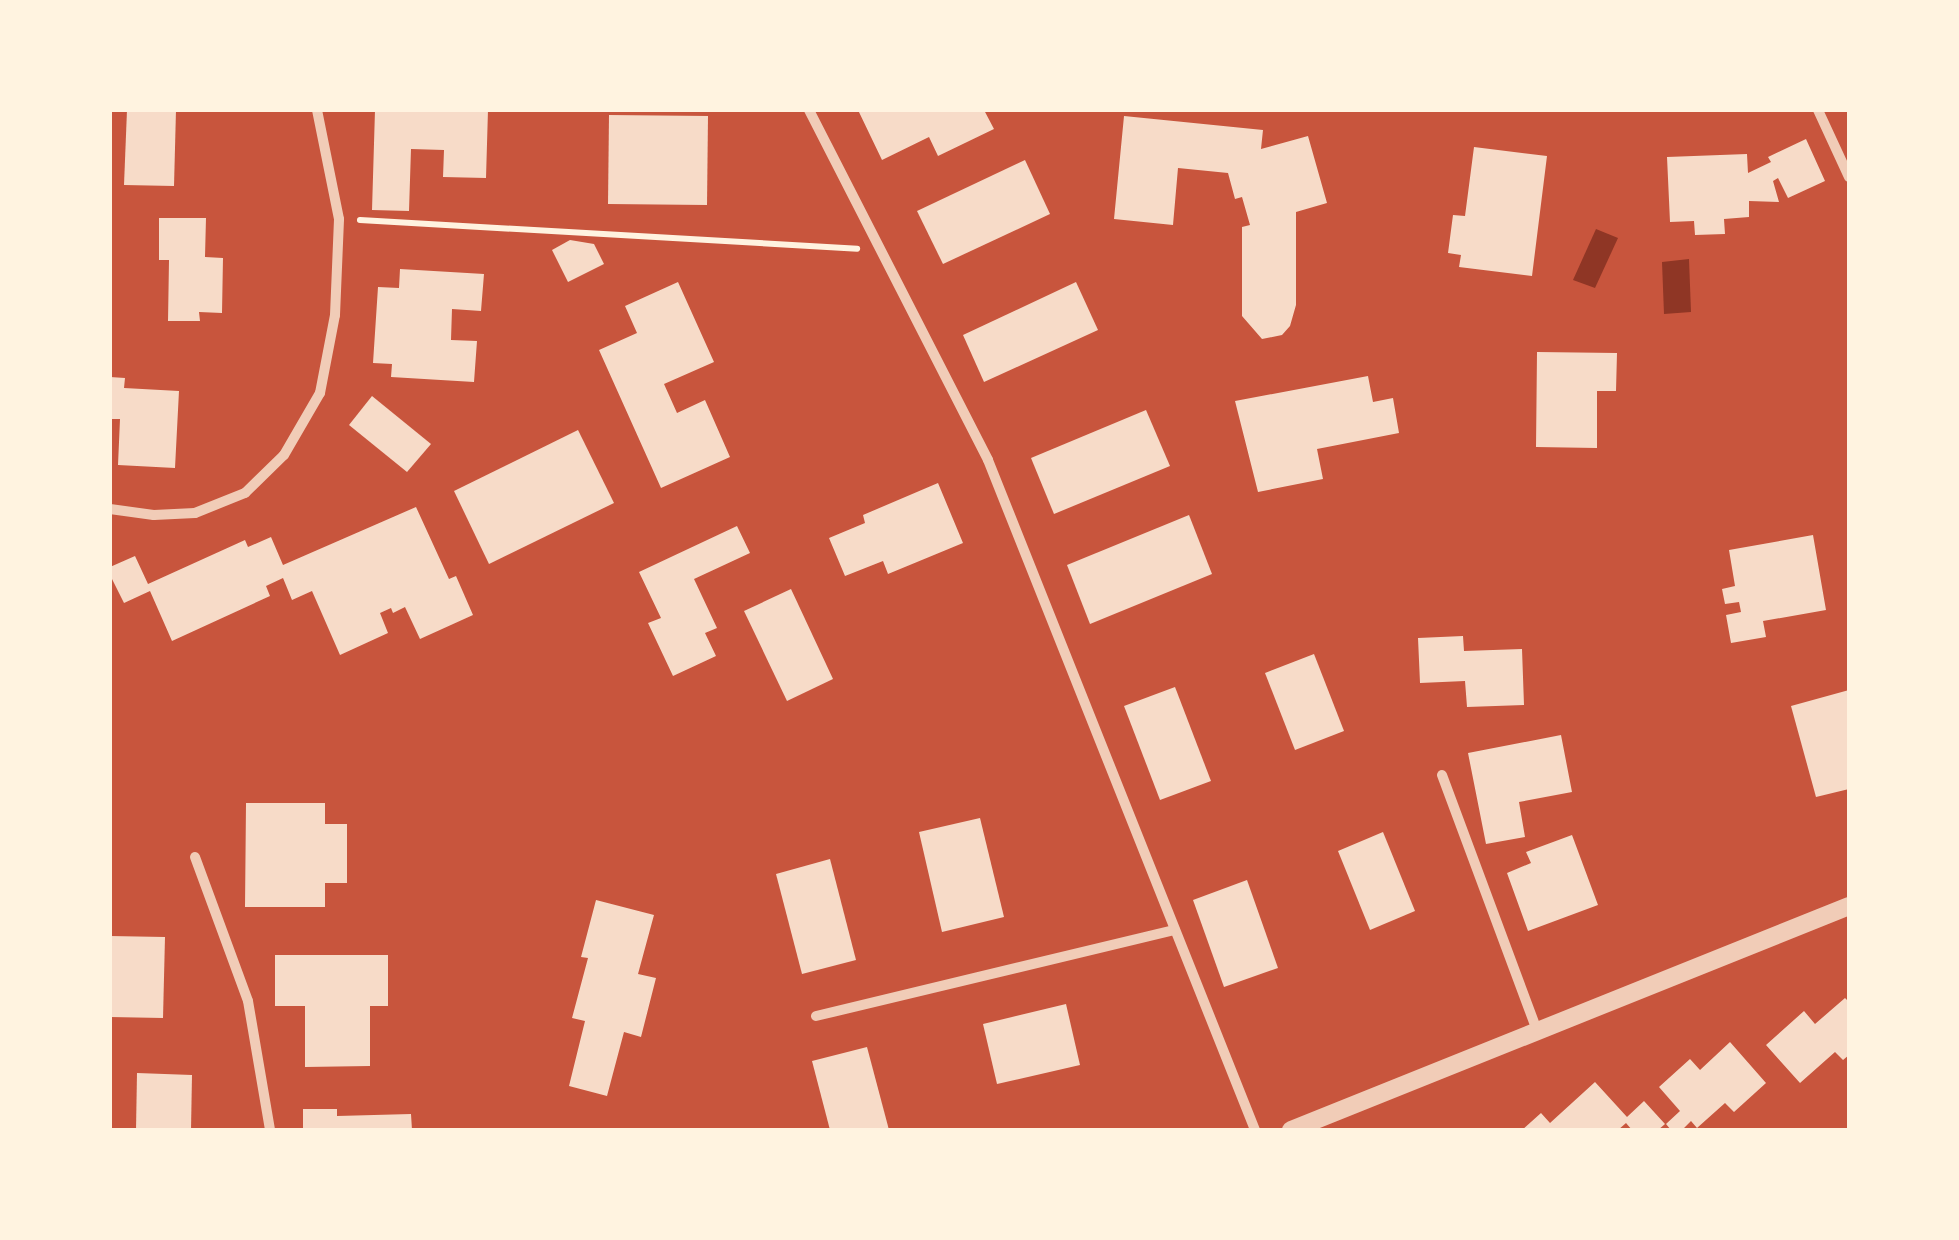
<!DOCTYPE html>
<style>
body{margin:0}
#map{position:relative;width:1959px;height:1240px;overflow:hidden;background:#c8553d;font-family:Helvetica,sans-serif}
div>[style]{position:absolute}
.water>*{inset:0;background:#8f3625}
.building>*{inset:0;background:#f7dbc8}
.path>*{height:6px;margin:-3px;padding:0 3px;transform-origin:3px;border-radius:3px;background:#fff3e0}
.minor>*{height:10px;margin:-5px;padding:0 5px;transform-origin:5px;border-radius:5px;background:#f1ccb7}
.tertiary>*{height:18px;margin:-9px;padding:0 9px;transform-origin:9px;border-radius:9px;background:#f1ccb7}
span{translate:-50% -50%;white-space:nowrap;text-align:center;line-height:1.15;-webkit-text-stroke:10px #fff3e0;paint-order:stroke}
.frame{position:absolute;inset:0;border:112px solid #fff3e0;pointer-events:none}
</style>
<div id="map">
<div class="water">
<div style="clip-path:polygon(1596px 229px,1618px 238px,1595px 288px,1573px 280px)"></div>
<div style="clip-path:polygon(1689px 259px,1691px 312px,1664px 314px,1662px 262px)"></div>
</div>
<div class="building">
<div style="clip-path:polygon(127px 110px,176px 110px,174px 186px,124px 185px)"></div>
<div style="clip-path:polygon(375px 110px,488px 110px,486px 178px,443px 177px,444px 150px,411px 149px,409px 211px,372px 210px)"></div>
<div style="clip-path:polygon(858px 110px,984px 110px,994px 129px,938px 156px,929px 137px,882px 160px)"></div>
<div style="clip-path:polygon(609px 115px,708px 116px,707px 205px,608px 204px)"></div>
<div style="clip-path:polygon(1124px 116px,1263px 130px,1261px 149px,1308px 136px,1327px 203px,1296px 212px,1296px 305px,1290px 326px,1282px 335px,1262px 339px,1242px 316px,1242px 227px,1250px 225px,1242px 197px,1235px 199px,1228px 173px,1178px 168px,1173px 225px,1114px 219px)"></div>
<div style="clip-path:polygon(1806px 139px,1825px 181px,1788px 198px,1778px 178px,1773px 181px,1779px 202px,1749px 201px,1749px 217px,1724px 219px,1725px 234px,1695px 235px,1694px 221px,1670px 222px,1667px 157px,1747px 154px,1748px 173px,1771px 162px,1768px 157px)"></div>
<div style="clip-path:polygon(1474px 147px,1547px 156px,1532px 276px,1459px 267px,1461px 255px,1448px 253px,1453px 215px,1465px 216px)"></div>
<div style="clip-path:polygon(1025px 160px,1050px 214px,943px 264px,917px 211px)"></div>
<div style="clip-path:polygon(159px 218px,206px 218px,205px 257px,223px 258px,222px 313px,199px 312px,200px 321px,168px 321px,169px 260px,159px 260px)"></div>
<div style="clip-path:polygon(570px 240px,594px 244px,604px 264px,568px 282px,552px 250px)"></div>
<div style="clip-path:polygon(400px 269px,484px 274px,481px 311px,452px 309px,451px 340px,477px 341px,474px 382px,391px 377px,392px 364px,373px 363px,378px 287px,399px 288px)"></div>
<div style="clip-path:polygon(678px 282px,714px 362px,664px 384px,677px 413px,705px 400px,730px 457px,661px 488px,599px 350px,637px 333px,625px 306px)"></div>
<div style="clip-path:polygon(1076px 282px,1098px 330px,984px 382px,963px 335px)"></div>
<div style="clip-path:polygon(1537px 352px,1617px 353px,1616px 391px,1597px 391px,1597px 448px,1536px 447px)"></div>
<div style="clip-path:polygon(1368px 376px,1373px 402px,1393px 398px,1399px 433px,1317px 449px,1323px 479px,1258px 492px,1235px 401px)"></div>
<div style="clip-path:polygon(110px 377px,125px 378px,124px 388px,179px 391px,175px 468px,118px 465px,120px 419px,110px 419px)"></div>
<div style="clip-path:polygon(372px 396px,431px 444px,407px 472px,349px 425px)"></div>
<div style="clip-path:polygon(1146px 410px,1170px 466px,1054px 514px,1031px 458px)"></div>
<div style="clip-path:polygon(578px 430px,614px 503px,489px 564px,454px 491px)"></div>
<div style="clip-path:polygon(938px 483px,963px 543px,888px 574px,883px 561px,845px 576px,829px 538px,865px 523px,863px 515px)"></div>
<div style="clip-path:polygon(416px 507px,449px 579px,456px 576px,473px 615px,420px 639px,405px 607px,393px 613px,391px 608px,380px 613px,388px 633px,340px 655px,312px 591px,292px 600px,283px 578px,266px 586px,270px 596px,172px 641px,150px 591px,124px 603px,110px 575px,110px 567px,135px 556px,148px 584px,245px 540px,248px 547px,271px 537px,283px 565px)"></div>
<div style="clip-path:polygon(1189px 515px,1212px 574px,1090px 624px,1067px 565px)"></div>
<div style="clip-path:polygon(737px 526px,750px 553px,694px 579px,717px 628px,705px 633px,716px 656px,673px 676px,648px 623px,661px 618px,639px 572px)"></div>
<div style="clip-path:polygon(1813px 535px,1826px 610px,1763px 621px,1766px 637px,1731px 643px,1726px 615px,1741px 612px,1739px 602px,1725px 604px,1722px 589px,1735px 586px,1729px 550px)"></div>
<div style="clip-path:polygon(791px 589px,833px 679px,787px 701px,744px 611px)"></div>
<div style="clip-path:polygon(1463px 636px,1464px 651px,1522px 649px,1524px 705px,1467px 707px,1465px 681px,1420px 683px,1418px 638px)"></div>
<div style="clip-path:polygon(1314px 654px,1344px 731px,1295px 750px,1265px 673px)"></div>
<div style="clip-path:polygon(1175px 687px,1211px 781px,1160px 800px,1124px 706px)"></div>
<div style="clip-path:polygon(1849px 690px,1849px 789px,1816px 797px,1791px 706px)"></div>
<div style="clip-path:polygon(1561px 735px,1572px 792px,1519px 802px,1525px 837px,1486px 844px,1468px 753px)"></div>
<div style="clip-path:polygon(246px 803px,325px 803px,325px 824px,347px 824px,347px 883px,325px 883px,325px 907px,245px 907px)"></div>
<div style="clip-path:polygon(980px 818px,1004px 917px,942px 932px,919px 832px)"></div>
<div style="clip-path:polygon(1383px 832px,1415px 911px,1370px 930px,1338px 851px)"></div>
<div style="clip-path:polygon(1572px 835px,1598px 905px,1528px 931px,1507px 873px,1531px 863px,1526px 852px)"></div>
<div style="clip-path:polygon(830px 859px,856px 960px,802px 974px,776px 874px)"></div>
<div style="clip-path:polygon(1247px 880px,1278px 968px,1224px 987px,1193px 900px)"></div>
<div style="clip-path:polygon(596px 900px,654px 915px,638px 974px,656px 978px,641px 1037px,624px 1032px,607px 1096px,569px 1086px,585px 1021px,572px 1018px,588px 958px,581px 957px)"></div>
<div style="clip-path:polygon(110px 936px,165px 937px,163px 1018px,110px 1017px)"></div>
<div style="clip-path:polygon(275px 955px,388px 955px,388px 1006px,370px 1006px,370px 1066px,305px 1067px,305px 1006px,275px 1006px)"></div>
<div style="clip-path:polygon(1845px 998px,1849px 1002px,1849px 1055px,1843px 1060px,1835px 1052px,1800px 1083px,1766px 1045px,1804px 1011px,1815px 1024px)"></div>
<div style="clip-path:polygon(1066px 1004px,1080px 1065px,997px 1084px,983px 1024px)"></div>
<div style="clip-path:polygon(1730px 1042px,1766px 1083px,1734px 1112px,1725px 1103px,1697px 1128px,1691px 1121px,1682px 1130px,1671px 1130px,1666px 1124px,1680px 1111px,1659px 1087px,1690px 1059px,1700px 1070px)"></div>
<div style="clip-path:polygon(867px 1047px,889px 1130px,830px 1130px,812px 1061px)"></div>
<div style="clip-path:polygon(137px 1073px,192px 1075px,191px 1130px,136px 1130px)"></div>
<div style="clip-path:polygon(1595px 1082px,1627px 1117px,1644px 1101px,1665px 1124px,1658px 1130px,1632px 1130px,1626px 1123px,1618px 1130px,1522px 1130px,1541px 1113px,1550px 1123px)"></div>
<div style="clip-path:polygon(303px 1109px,337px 1109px,337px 1116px,411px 1114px,412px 1130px,303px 1130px)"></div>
</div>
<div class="path">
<div style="left:360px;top:220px;width:498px;rotate:3.3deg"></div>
</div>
<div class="minor">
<div style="left:809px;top:110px;width:393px;rotate:62.9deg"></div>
<div style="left:988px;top:460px;width:721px;rotate:68.27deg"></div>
<div style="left:1818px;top:110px;width:74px;rotate:65.2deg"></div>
<div style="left:110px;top:509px;width:44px;rotate:7.8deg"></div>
<div style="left:154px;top:515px;width:41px;rotate:-2.8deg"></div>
<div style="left:195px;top:513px;width:54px;rotate:-21.8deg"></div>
<div style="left:245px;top:493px;width:54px;rotate:-44.3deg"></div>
<div style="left:284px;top:455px;width:72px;rotate:-59.9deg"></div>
<div style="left:320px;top:393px;width:79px;rotate:-79.1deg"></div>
<div style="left:335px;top:315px;width:96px;rotate:-87.6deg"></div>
<div style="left:339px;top:219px;width:111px;rotate:-101.4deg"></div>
<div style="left:1442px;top:775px;width:273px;rotate:69.6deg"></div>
<div style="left:195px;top:857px;width:153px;rotate:69.8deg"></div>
<div style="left:248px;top:1001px;width:131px;rotate:80.3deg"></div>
<div style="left:816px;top:1016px;width:369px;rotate:-13.5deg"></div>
</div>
<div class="tertiary">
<div style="left:1291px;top:1130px;width:601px;rotate:-21.87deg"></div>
</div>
<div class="frame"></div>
</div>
